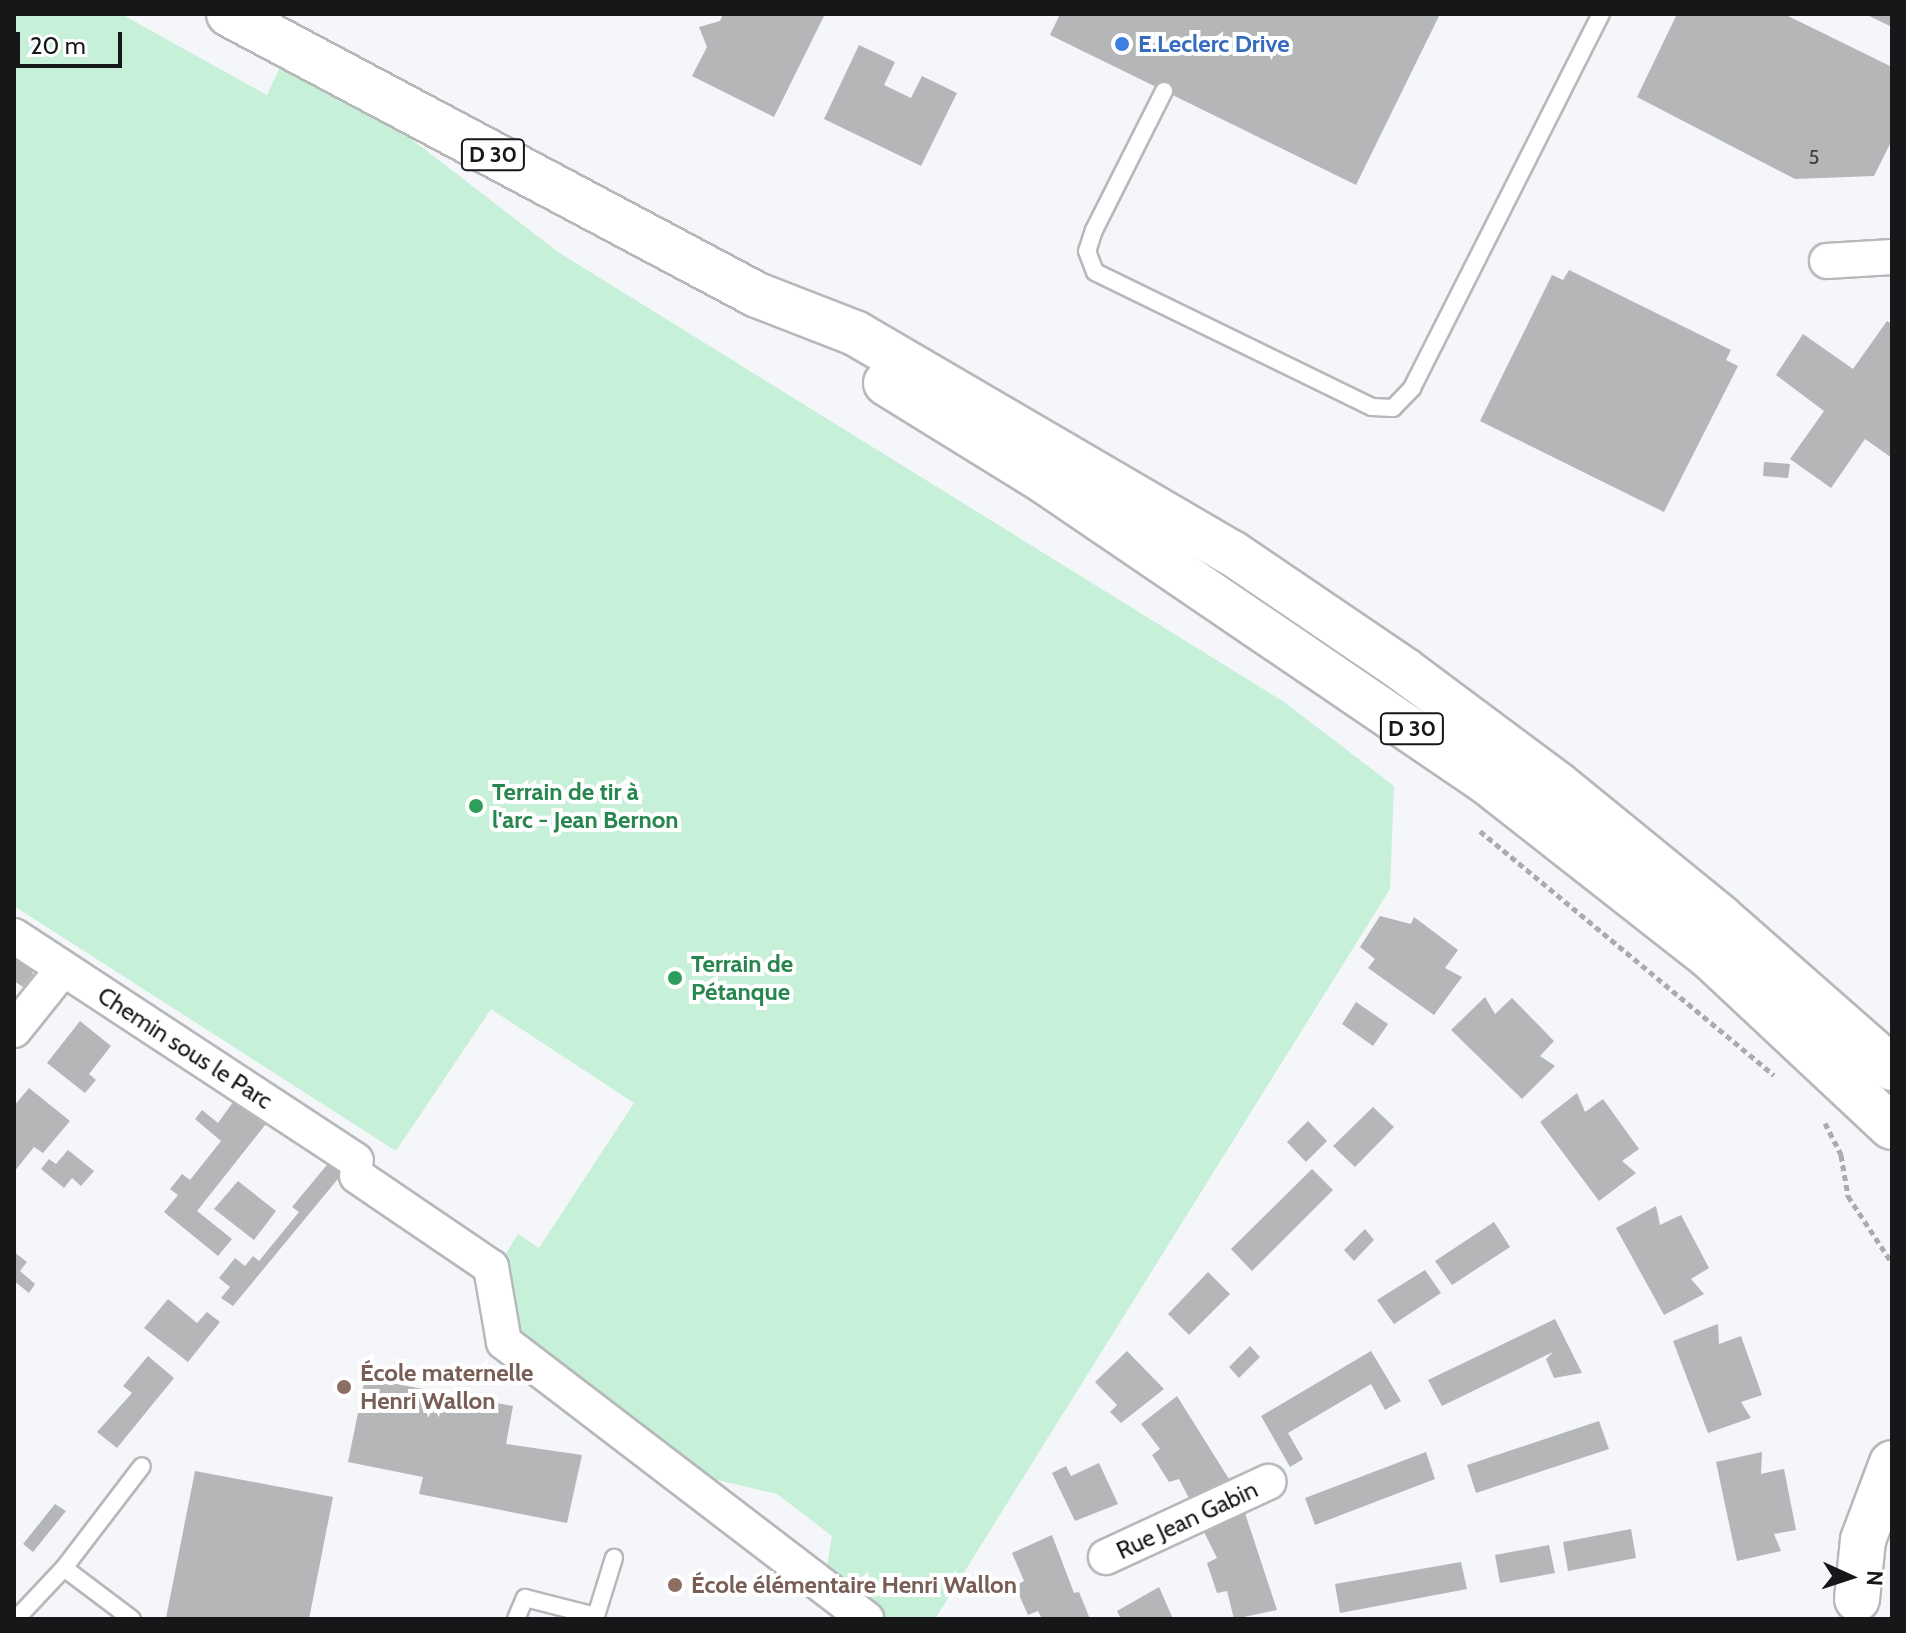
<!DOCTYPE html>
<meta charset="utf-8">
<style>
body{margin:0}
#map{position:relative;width:1906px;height:1633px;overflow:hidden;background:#f4f6f9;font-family:Cabin,sans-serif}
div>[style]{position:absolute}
.green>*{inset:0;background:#c6f0d7}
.building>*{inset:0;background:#b4b6b8}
.path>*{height:5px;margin-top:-2.5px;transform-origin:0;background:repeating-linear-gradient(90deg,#a9abad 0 6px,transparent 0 10px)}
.roads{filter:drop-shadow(2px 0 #b6b8ba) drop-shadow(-2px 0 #b6b8ba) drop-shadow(0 2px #b6b8ba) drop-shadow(0 -2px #b6b8ba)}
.lane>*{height:16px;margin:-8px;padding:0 8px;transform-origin:8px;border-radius:8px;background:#fff}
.street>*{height:34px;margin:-17px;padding:0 17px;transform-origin:17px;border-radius:17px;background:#fff}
.secondary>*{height:44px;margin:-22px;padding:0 22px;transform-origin:22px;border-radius:22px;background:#fff}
.primary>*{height:44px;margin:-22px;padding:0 22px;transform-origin:22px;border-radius:22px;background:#fff}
.dots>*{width:22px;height:22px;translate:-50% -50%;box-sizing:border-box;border:4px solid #fff;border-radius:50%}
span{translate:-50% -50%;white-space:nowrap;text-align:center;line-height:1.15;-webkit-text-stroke:8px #fff;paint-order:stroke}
.number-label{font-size:20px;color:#3e3f40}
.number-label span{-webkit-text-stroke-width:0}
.shield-label span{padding:2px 6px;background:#fff;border:2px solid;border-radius:6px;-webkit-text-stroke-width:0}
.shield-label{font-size:22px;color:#161718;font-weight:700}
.shop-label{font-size:24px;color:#366cbe;font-weight:700}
.left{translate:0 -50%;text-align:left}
.leisure-label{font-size:24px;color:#27864d;font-weight:700}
.street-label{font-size:24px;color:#161718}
.education-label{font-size:24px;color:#785e54;font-weight:700}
.frame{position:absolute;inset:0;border:16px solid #161718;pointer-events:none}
.north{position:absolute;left:1810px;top:1537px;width:80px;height:80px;-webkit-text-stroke:6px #fff;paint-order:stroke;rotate:93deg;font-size:22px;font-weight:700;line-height:32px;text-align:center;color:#161718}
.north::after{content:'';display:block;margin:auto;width:28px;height:36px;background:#161718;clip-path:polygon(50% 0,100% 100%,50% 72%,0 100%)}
.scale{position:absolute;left:16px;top:32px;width:106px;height:36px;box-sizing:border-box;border:4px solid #161718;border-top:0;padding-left:10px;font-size:24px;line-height:28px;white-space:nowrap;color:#161718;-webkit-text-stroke:6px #fff;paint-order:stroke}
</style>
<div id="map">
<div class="green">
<div style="clip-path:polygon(14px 14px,121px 14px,267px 95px,290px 46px,558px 252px,1284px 702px,1394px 786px,1390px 889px,935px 1619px,879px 1619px,825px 1578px,832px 1536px,777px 1494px,688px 1473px,515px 1336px,498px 1267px,518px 1234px,539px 1248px,634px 1103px,491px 1009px,396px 1151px,14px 906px)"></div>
</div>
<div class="building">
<div style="clip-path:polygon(723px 14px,825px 14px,774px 117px,692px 76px,707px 47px,699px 27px,720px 21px)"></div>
<div style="clip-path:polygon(1060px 14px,1440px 14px,1356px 185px,1050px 35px)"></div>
<div style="clip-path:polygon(1677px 14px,1784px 14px,1892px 67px,1892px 140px,1874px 176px,1795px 179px,1637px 97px)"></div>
<div style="clip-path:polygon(1865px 14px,1892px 14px,1892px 27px)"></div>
<div style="clip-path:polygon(859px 45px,895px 62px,884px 85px,911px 98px,922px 76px,957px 93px,921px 166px,824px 119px)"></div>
<div style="clip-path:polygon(1569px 270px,1731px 350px,1726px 360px,1738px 366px,1664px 512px,1480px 421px,1552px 275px,1563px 280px)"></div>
<div style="clip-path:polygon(1887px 321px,1892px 324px,1892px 458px,1865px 439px,1831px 488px,1790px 459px,1824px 411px,1776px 375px,1803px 334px,1853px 369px)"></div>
<div style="clip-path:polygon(1764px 462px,1790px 464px,1788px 478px,1763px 476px)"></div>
<div style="clip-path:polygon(1380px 916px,1411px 924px,1414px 917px,1458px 950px,1445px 968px,1462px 977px,1434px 1015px,1368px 968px,1375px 959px,1360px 947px)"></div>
<div style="clip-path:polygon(14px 949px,31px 960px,33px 975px,23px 987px,14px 981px)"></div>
<div style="clip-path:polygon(1485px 997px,1495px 1014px,1512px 998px,1554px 1041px,1540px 1056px,1555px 1066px,1522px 1099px,1451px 1030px)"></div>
<div style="clip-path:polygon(1356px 1002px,1388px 1024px,1373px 1046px,1342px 1024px)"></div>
<div style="clip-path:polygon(80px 1021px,111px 1046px,89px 1074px,96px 1080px,85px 1093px,47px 1063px)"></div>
<div style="clip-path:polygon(29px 1088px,70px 1121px,43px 1153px,34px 1147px,14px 1172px,14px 1106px)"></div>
<div style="clip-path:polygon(1577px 1093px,1585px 1112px,1603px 1099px,1639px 1149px,1622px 1161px,1636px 1173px,1599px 1201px,1540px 1122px)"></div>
<div style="clip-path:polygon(236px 1098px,269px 1120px,197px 1211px,232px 1239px,218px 1256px,164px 1212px,178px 1195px,170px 1189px,182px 1174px,190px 1180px,221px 1141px,195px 1119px,202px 1110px,218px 1123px)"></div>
<div style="clip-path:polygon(1373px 1107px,1394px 1127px,1355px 1167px,1333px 1146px)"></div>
<div style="clip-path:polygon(1308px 1121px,1327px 1141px,1306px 1162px,1287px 1142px)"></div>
<div style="clip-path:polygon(68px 1150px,94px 1171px,81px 1186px,72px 1178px,64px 1188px,41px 1169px,49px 1159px,56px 1164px)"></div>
<div style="clip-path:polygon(331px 1160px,345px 1170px,342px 1174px,233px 1306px,221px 1298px,230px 1287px,219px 1278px,235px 1258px,245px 1266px,253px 1256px,259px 1261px,299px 1212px,292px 1207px)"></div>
<div style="clip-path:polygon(1312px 1169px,1333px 1190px,1252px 1271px,1231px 1249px)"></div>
<div style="clip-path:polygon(238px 1181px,276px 1211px,254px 1240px,214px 1209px)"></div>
<div style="clip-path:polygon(1656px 1206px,1660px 1225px,1681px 1215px,1709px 1268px,1691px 1279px,1704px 1294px,1664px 1315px,1616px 1228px)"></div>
<div style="clip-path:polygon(1494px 1222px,1510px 1247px,1452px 1285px,1435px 1261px)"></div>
<div style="clip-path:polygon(1365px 1229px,1374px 1240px,1354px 1261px,1344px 1250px)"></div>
<div style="clip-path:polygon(14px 1252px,27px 1262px,20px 1271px,35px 1284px,29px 1293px,14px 1281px)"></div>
<div style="clip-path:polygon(1425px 1270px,1441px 1293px,1394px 1324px,1377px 1300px)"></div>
<div style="clip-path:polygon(1208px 1272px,1230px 1294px,1189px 1335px,1168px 1314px)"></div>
<div style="clip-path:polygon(168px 1299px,197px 1323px,207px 1312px,220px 1322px,188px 1362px,144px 1328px)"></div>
<div style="clip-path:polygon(1555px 1319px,1582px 1373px,1554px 1378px,1546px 1359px,1553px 1352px,1442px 1406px,1428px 1380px)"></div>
<div style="clip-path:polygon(1718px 1324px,1719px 1344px,1741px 1336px,1762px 1395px,1741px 1402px,1751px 1418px,1708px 1433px,1673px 1341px)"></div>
<div style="clip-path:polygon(1250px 1346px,1260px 1357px,1239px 1378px,1229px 1367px)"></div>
<div style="clip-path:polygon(1127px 1351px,1164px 1389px,1121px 1423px,1110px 1412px,1117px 1405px,1095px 1382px)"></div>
<div style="clip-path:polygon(1371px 1351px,1401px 1401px,1385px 1410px,1371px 1384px,1288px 1433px,1303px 1459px,1290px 1467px,1261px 1416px)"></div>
<div style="clip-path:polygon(148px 1356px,174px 1378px,117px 1448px,97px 1432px,132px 1393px,123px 1386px)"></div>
<div style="clip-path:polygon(365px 1378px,513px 1406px,506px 1444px,582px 1455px,567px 1523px,419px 1494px,423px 1477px,348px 1462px)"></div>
<div style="clip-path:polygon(1177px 1396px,1234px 1487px,1193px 1506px,1179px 1479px,1169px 1482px,1152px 1455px,1160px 1449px,1141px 1424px)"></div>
<div style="clip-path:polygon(1599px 1421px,1609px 1449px,1476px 1493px,1467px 1465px)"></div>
<div style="clip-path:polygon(1426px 1452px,1435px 1479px,1315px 1525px,1305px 1498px)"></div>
<div style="clip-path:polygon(1762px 1452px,1761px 1474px,1784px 1469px,1796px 1530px,1774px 1534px,1781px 1551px,1737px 1561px,1716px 1462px)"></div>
<div style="clip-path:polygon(1099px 1463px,1118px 1504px,1075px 1521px,1052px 1473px,1066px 1466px,1071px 1476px)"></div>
<div style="clip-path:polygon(195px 1471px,333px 1497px,309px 1619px,166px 1618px)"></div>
<div style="clip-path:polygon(55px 1504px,66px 1511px,33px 1552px,23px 1544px)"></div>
<div style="clip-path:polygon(1244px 1510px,1277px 1610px,1234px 1619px,1227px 1591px,1217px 1593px,1207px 1563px,1217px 1558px,1203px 1530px)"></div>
<div style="clip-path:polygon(1631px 1529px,1636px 1558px,1568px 1571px,1563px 1542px)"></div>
<div style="clip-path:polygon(1052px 1535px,1074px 1593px,1079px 1592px,1090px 1619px,1042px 1619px,1038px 1611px,1028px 1615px,1015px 1586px,1024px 1581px,1012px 1553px)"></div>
<div style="clip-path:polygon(1549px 1545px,1555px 1573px,1500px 1583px,1495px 1555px)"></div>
<div style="clip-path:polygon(1461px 1562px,1467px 1589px,1340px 1613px,1335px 1584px)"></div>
<div style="clip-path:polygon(1159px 1587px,1173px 1619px,1121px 1619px,1117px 1611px)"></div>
</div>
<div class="path">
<div style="left:1480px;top:831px;width:382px;rotate:39.7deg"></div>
<div style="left:1825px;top:1123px;width:36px;rotate:63deg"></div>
<div style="left:1841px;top:1155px;width:42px;rotate:80.3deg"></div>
<div style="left:1848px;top:1196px;width:80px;rotate:56.7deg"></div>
</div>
<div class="roads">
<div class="lane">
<div style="left:1164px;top:91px;width:156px;rotate:116.7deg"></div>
<div style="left:1094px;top:230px;width:22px;rotate:108deg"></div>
<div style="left:1087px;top:251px;width:22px;rotate:69deg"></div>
<div style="left:1095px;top:272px;width:308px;rotate:26deg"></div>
<div style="left:1372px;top:407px;width:21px;rotate:3deg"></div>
<div style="left:1393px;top:408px;width:28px;rotate:-46deg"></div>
<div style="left:1412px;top:388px;width:419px;rotate:-63.2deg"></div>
<div style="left:64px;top:1568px;width:85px;rotate:36.9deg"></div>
<div style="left:16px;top:1619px;width:70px;rotate:-46.7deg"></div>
<div style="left:64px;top:1568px;width:128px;rotate:-52.6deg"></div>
<div style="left:516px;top:1619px;width:23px;rotate:-67deg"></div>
<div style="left:525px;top:1598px;width:73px;rotate:14.2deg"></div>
<div style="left:596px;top:1616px;width:61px;rotate:-72.8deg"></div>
</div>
<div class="street">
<div style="left:1827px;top:261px;width:65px;rotate:-3.5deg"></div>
<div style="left:14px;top:936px;width:409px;rotate:33.3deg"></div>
<div style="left:14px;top:1030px;width:78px;rotate:-51.2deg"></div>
<div style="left:357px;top:1176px;width:162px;rotate:34.2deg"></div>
<div style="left:491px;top:1267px;width:76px;rotate:80.2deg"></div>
<div style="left:504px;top:1342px;width:456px;rotate:37.4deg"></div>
<div style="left:1106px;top:1557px;width:179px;rotate:-24.8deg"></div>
</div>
<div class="secondary">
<div style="left:1857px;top:1599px;width:59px;rotate:-84.2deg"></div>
<div style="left:1863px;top:1540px;width:82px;rotate:-69.4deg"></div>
</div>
<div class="primary">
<div style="left:229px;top:14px;width:598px;rotate:28.02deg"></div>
<div style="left:757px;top:295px;width:105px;rotate:21.2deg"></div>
<div style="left:855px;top:333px;width:436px;rotate:30.3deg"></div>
<div style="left:1232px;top:553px;width:208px;rotate:34.2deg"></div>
<div style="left:1404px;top:670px;width:191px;rotate:36.7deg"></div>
<div style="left:1557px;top:784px;width:210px;rotate:39.2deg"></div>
<div style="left:1720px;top:917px;width:229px;rotate:41.3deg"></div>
<div style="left:886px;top:383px;width:185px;rotate:31.7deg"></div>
<div style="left:1043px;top:480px;width:537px;rotate:34.22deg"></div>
<div style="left:1487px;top:782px;width:282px;rotate:38.1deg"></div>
<div style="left:1709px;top:956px;width:250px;rotate:43.1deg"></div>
</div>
</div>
<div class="dots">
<div style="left:1122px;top:44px;background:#3f7fe0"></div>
<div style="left:476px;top:806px;background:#2e9e5b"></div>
<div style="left:675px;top:978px;background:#2e9e5b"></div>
<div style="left:344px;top:1387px;background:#8d6e63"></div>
<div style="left:675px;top:1585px;background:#8d6e63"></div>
</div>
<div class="number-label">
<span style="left:1814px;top:157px">5</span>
</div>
<div class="shield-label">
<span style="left:493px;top:155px">D 30</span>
<span style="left:1412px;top:729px">D 30</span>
</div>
<div class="shop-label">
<span class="left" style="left:1138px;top:44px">E.Leclerc Drive</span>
</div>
<div class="leisure-label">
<span class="left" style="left:492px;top:806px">Terrain de tir à<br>l'arc - Jean Bernon</span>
<span class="left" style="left:691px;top:978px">Terrain de<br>Pétanque</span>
</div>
<div class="street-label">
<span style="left:185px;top:1048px;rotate:33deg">Chemin sous le Parc</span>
<span style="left:1187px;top:1520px;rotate:-25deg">Rue Jean Gabin</span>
</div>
<div class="education-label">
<span class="left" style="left:360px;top:1387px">École maternelle<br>Henri Wallon</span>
<span class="left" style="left:691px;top:1585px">École élémentaire Henri Wallon</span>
</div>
<div class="frame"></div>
<div class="north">N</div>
<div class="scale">20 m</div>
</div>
